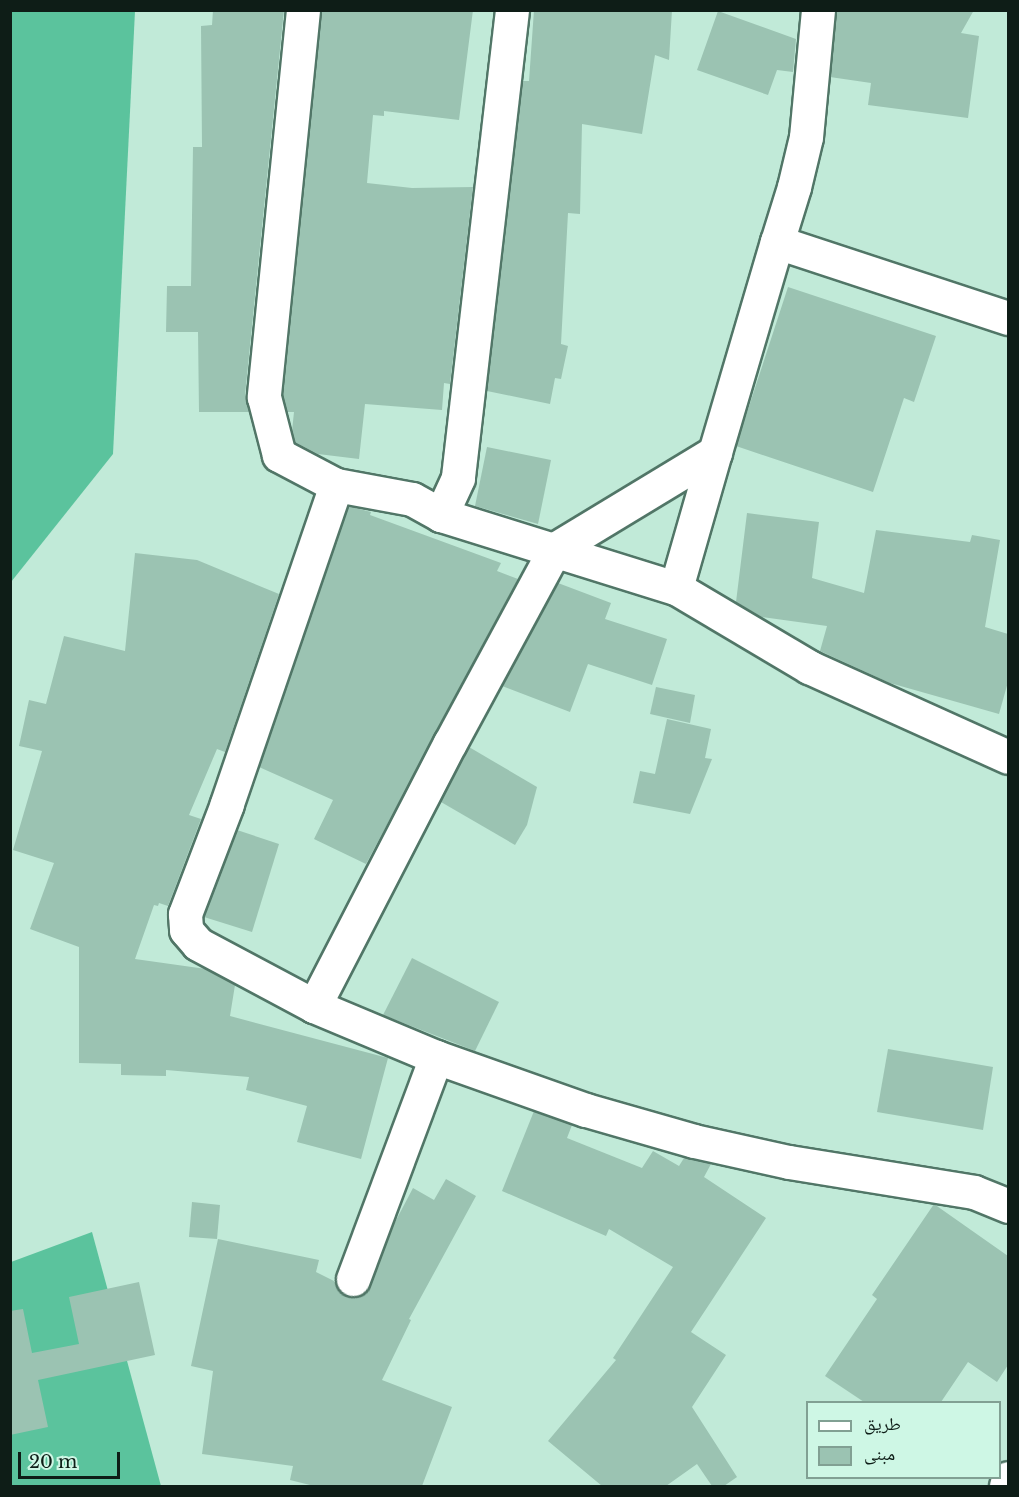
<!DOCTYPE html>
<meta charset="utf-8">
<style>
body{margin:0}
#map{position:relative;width:1019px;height:1497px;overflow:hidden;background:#c1ead8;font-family:"Libre Baskerville","Noto Naskh Arabic",serif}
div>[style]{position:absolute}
.forest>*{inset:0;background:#5bc39d}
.building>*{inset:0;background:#9bc3b2}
.roads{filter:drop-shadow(2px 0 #517667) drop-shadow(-2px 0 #517667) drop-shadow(0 2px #517667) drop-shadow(0 -2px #517667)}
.minor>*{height:33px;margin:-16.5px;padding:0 16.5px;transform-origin:16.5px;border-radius:16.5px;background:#fff}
span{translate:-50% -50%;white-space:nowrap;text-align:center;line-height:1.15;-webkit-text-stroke:4.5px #cef7e5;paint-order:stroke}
.frame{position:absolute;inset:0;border:12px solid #0e1d17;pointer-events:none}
.legend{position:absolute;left:806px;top:1401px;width:195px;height:78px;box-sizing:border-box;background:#cef7e5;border:2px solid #81a093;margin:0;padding:8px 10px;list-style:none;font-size:18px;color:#0e1d17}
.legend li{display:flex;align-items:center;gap:12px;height:30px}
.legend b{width:30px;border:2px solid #81a093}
.scale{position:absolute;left:18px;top:1452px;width:102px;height:27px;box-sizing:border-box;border:3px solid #0e1d17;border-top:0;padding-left:8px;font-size:18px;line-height:21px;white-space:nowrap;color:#0e1d17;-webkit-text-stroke:4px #cef7e5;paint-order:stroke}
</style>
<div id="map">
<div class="forest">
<div style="clip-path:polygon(11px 10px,135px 11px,113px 454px,11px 582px)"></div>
<div style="clip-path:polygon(92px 1232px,161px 1486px,11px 1486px,11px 1262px)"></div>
</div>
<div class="building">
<div style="clip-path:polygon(213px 10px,284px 10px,245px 395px,249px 412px,199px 412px,198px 332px,166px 332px,167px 286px,191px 286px,193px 147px,202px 147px,201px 26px,212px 25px)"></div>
<div style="clip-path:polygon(322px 10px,473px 10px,459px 120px,384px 111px,384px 116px,373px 115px,367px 183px,412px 188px,473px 187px,450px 384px,444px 383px,442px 410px,365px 404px,359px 459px,318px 454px,295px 442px,292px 431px,294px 412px,287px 412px,283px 396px)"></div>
<div style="clip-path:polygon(534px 10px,672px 10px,669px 60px,655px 55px,642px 134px,582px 124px,580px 214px,568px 213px,561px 344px,568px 346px,561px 379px,555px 378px,550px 404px,487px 391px,523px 81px,529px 81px)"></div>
<div style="clip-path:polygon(837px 10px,974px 10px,961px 33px,979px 36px,968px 118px,868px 105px,871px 83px,830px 77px)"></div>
<div style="clip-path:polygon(718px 11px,796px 39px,793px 72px,777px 70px,768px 95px,697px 70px)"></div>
<div style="clip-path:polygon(788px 287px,936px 336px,914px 402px,904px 398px,873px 492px,736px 446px)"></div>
<div style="clip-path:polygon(487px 447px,551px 460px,538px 524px,475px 506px)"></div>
<div style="clip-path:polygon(348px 506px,371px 512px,370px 515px,501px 563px,497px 571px,518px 579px,366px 864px,314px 839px,333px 800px,259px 767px)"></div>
<div style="clip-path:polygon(747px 513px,819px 522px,812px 578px,864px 593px,876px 530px,970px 542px,972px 535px,1000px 540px,985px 627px,1008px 634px,1008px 682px,999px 714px,890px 683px,820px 651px,827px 626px,762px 617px,736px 602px)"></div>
<div style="clip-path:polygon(135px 553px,197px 560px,279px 594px,225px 752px,217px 749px,189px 815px,201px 819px,168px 906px,159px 903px,158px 906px,154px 905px,135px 959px,206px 969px,235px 985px,230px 1016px,388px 1058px,361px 1159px,297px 1142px,307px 1106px,246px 1090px,249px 1077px,166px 1070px,166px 1076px,121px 1075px,121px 1064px,79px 1063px,79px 947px,30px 929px,54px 863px,13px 850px,42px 751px,19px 746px,29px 700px,46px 704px,64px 636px,125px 651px)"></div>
<div style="clip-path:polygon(558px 583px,611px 603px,605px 619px,667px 639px,652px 685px,588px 664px,570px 712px,502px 686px)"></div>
<div style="clip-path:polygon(656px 687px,695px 695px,690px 723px,650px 714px)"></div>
<div style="clip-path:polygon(667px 719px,711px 729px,705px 758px,712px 759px,690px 814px,633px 803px,640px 771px,655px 774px)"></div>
<div style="clip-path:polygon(469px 747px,537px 787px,527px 825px,515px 845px,441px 802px)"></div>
<div style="clip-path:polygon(237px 830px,279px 844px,252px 932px,204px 917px)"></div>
<div style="clip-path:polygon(412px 958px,499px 1002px,475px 1051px,383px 1015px)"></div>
<div style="clip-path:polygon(888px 1049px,993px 1067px,983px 1130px,877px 1112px)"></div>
<div style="clip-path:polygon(534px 1111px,572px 1125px,567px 1138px,642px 1168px,653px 1151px,679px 1166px,684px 1158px,711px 1164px,704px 1177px,766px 1218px,691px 1332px,726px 1355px,692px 1407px,737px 1477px,724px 1486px,712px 1486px,697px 1464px,666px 1486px,602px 1486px,548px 1441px,616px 1360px,613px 1358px,673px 1267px,609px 1229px,606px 1236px,502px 1191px)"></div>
<div style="clip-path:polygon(446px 1179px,476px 1196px,409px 1319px,411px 1320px,382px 1380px,452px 1407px,422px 1486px,314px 1486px,290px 1480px,293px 1466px,202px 1454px,213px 1371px,191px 1366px,218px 1239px,319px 1260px,316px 1272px,334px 1281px,338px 1290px,346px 1296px,357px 1297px,365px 1293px,370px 1286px,394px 1224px,413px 1188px,434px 1200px)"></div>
<div style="clip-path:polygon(192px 1202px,220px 1205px,217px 1239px,189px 1237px)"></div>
<div style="clip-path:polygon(934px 1204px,1008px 1256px,1008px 1365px,997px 1382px,968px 1362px,941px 1402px,864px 1402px,825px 1376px,877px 1299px,872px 1295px)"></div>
<div style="clip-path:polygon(139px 1282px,155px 1355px,38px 1380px,48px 1427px,10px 1435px,10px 1311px,23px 1309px,32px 1353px,79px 1344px,69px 1297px)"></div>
</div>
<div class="roads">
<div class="minor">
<div style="left:303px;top:10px;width:389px;rotate:95.8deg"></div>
<div style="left:264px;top:397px;width:60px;rotate:75.5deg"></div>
<div style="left:279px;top:455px;width:64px;rotate:27.8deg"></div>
<div style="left:512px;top:10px;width:471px;rotate:96.6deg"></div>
<div style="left:458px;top:478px;width:41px;rotate:114.7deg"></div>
<div style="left:441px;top:515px;width:33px;rotate:-151deg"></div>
<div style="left:412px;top:499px;width:77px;rotate:-169.6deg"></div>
<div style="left:336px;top:485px;width:337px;rotate:108.9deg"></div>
<div style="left:227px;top:804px;width:118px;rotate:110.9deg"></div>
<div style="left:185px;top:914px;width:16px;rotate:86deg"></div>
<div style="left:186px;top:930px;width:18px;rotate:49deg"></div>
<div style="left:198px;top:944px;width:132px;rotate:28.1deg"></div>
<div style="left:314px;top:1006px;width:132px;rotate:22.7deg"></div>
<div style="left:436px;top:1057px;width:159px;rotate:19.5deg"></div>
<div style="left:586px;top:1110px;width:112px;rotate:16deg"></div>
<div style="left:694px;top:1141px;width:97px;rotate:12.5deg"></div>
<div style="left:789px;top:1162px;width:187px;rotate:9.2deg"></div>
<div style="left:974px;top:1192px;width:37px;rotate:22deg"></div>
<div style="left:777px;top:242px;width:58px;rotate:-72.8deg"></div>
<div style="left:794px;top:187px;width:51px;rotate:-76.5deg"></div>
<div style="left:806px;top:137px;width:128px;rotate:-84.6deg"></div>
<div style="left:441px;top:515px;width:246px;rotate:17.3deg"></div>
<div style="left:676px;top:588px;width:141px;rotate:-74deg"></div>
<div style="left:676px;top:588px;width:155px;rotate:30.7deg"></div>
<div style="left:809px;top:667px;width:218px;rotate:24.3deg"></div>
<div style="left:314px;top:1006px;width:296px;rotate:-62.7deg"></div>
<div style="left:450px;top:743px;width:221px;rotate:-61.6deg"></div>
<div style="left:555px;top:549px;width:187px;rotate:-31.2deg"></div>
<div style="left:715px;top:452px;width:219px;rotate:-73.6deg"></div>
<div style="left:777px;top:242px;width:243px;rotate:18.2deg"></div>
<div style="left:353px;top:1279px;width:237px;rotate:-69.5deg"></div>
<div style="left:1006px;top:1486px;width:8px;rotate:-76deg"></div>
</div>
</div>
<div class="frame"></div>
<ul class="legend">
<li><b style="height:8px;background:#fff"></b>طريق</li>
<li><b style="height:16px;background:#9bc3b2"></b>مبنى</li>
</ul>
<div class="scale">20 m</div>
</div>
